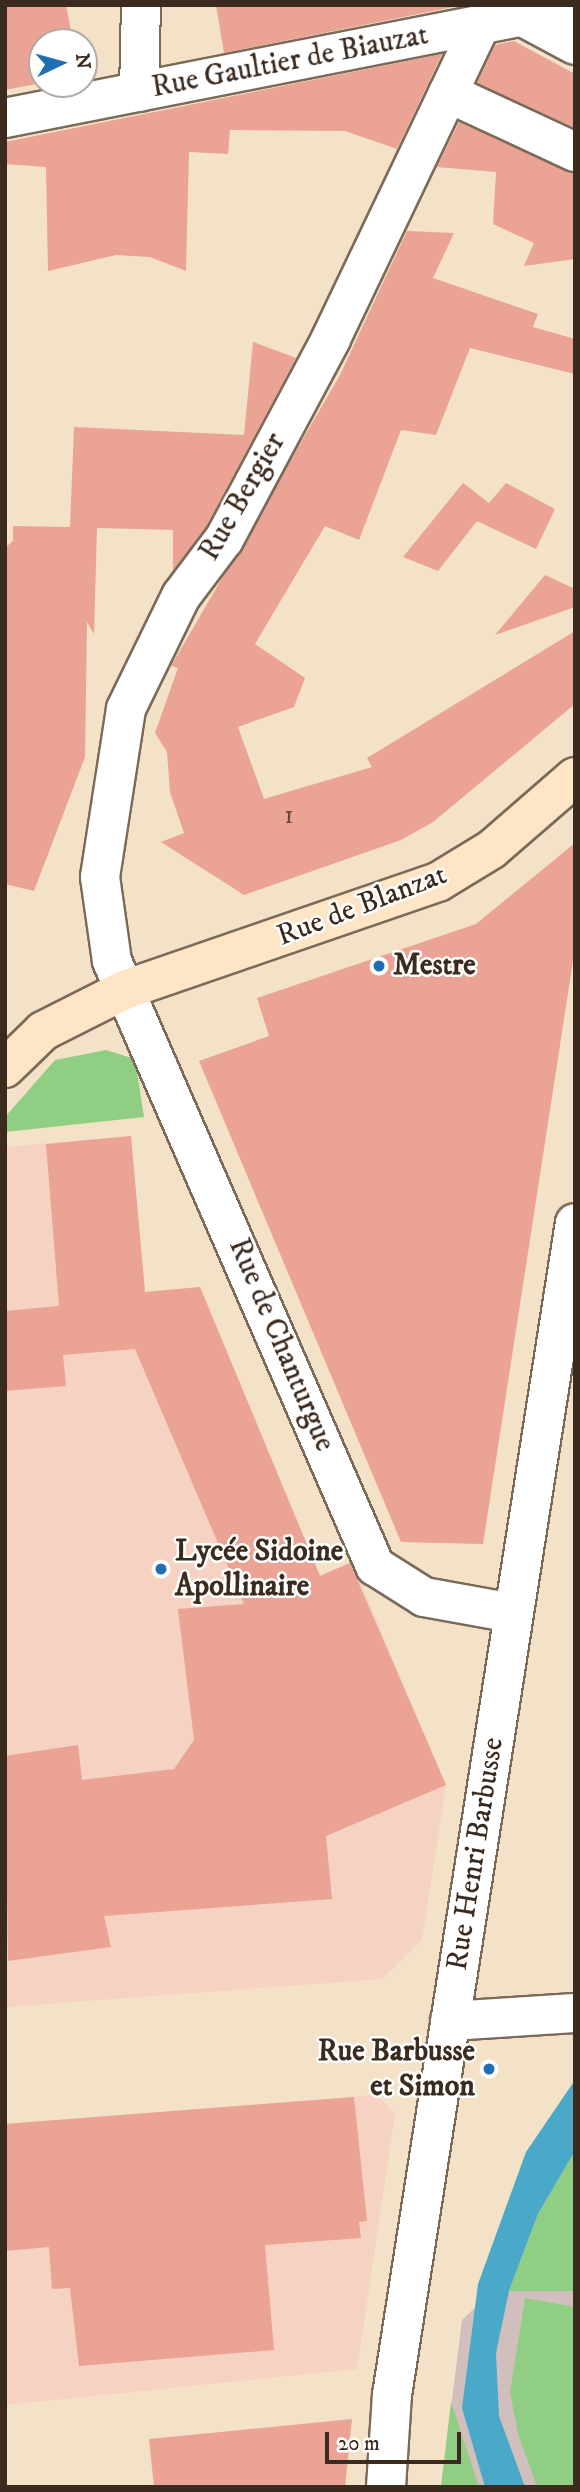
<!DOCTYPE html>
<meta charset="utf-8">
<style>
body{margin:0}
#map{position:relative;width:580px;height:2492px;overflow:hidden;background:#f3e2c7;font-family:"IM FELL DW Pica",serif}
div>[style]{position:absolute}
.built>*{inset:0;background:#f5d2c2}
.industrial>*{inset:0;background:#d1bfbd}
.green>*{inset:0;background:#90ce84}
.water>*{inset:0;background:#4aa9c9}
.building>*{inset:0;background:#eaa394}
.roads{filter:drop-shadow(2px 0 #7b6a59) drop-shadow(-2px 0 #7b6a59) drop-shadow(0 2px #7b6a59) drop-shadow(0 -2px #7b6a59)}
.street>*{height:38px;margin:-19px;padding:0 19px;transform-origin:19px;border-radius:19px;background:#fff}
.secondary>*{height:38px;margin:-19px;padding:0 19px;transform-origin:19px;border-radius:19px;background:#fde5c5}
.dots>*{width:19px;height:19px;translate:-50% -50%;box-sizing:border-box;border:4px solid #fff;border-radius:50%}
span{translate:-50% -50%;white-space:nowrap;text-align:center;line-height:1.15;-webkit-text-stroke:5px #fff;paint-order:stroke}
.number-label{font-size:26px;color:#67483c}
.number-label span{-webkit-text-stroke-width:0}
.street-label{font-size:30px;color:#3b2a1e}
.poi-label{font-size:30px;color:#3b2a1e;font-weight:700}
.left{translate:0 -50%;text-align:left}
.right{translate:-100% -50%;text-align:right}
.frame{position:absolute;inset:0;border:7px solid #3b2a1e;pointer-events:none}
.north{position:absolute;left:28px;top:28px;width:70px;height:70px;box-sizing:border-box;background:#fff;border:2px solid #b1aaa5;border-radius:50%;rotate:85deg;font-size:19px;font-weight:700;line-height:28px;text-align:center;color:#3b2a1e}
.north::after{content:'';display:block;margin:auto;width:24px;height:32px;background:#1f6fb2;clip-path:polygon(50% 0,100% 100%,50% 72%,0 100%)}
.scale{position:absolute;left:325px;top:2432px;width:136px;height:32px;box-sizing:border-box;border:4px solid #3b2a1e;border-top:0;padding-left:9px;font-size:21px;line-height:24px;white-space:nowrap;color:#3b2a1e;-webkit-text-stroke:5px #fff;paint-order:stroke}
</style>
<div id="map">
<div class="built">
<div style="clip-path:polygon(131px 1136px,145px 1292px,200px 1287px,320px 1575px,352px 1562px,446px 1785px,422px 1940px,382px 1979px,5px 2007px,5px 1147px)"></div>
<div style="clip-path:polygon(377px 2095px,395px 2114px,357px 2369px,5px 2405px,5px 2124px)"></div>
</div>
<div class="industrial">
<div style="clip-path:polygon(509px 2291px,575px 2291px,575px 2487px,441px 2487px,462px 2320px,481px 2302px)"></div>
</div>
<div class="green">
<div style="clip-path:polygon(106px 1050px,135px 1059px,144px 1117px,5px 1132px,5px 1117px,55px 1060px)"></div>
<div style="clip-path:polygon(575px 2151px,575px 2291px,509px 2291px,538px 2214px)"></div>
<div style="clip-path:polygon(525px 2298px,575px 2307px,575px 2487px,537px 2487px,518px 2434px,510px 2392px)"></div>
<div style="clip-path:polygon(451px 2402px,479px 2487px,441px 2487px)"></div>
</div>
<div class="water">
<div style="clip-path:polygon(575px 2080px,575px 2151px,538px 2214px,509px 2291px,496px 2353px,499px 2416px,525px 2487px,485px 2487px,462px 2408px,478px 2284px,526px 2152px)"></div>
</div>
<div class="building">
<div style="clip-path:polygon(5px 5px,66px 5px,73px 42px,42px 42px,42px 83px,5px 90px)"></div>
<div style="clip-path:polygon(216px 5px,463px 5px,224px 53px)"></div>
<div style="clip-path:polygon(514px 41px,575px 74px,575px 128px,477px 83px,495px 45px)"></div>
<div style="clip-path:polygon(442px 54px,397px 149px,345px 131px,230px 130px,228px 154px,189px 152px,186px 271px,150px 257px,116px 255px,48px 271px,46px 167px,5px 164px,5px 142px)"></div>
<div style="clip-path:polygon(459px 122px,575px 173px,575px 259px,524px 266px,534px 243px,493px 224px,496px 172px,437px 167px)"></div>
<div style="clip-path:polygon(407px 231px,454px 233px,433px 278px,538px 314px,533px 327px,575px 339px,575px 374px,470px 348px,436px 435px,401px 430px,359px 540px,325px 526px,255px 644px,305px 678px,294px 707px,238px 727px,264px 799px,372px 767px,367px 758px,575px 631px,575px 704px,433px 822px,401px 840px,244px 895px,161px 842px,184px 833px,170px 792px,167px 752px,155px 733px,178px 668px,171px 666px,340px 375px)"></div>
<div style="clip-path:polygon(253px 342px,296px 358px,206px 527px,173px 571px,173px 530px,97px 528px,94px 634px,87px 622px,85px 757px,34px 891px,5px 884px,5px 548px,13px 541px,13px 526px,70px 527px,74px 427px,244px 435px)"></div>
<div style="clip-path:polygon(463px 483px,489px 503px,506px 483px,555px 509px,536px 549px,477px 521px,438px 571px,403px 557px)"></div>
<div style="clip-path:polygon(545px 575px,575px 589px,575px 607px,495px 635px)"></div>
<div style="clip-path:polygon(575px 843px,575px 948px,483px 1544px,401px 1542px,199px 1061px,269px 1036px,257px 998px,476px 924px)"></div>
<div style="clip-path:polygon(131px 1136px,145px 1292px,200px 1287px,320px 1576px,350px 1563px,446px 1785px,326px 1836px,332px 1899px,104px 1916px,111px 1947px,8px 1961px,5px 1756px,78px 1745px,82px 1780px,174px 1769px,194px 1740px,178px 1609px,244px 1604px,135px 1349px,63px 1355px,66px 1386px,5px 1391px,5px 1311px,59px 1306px,46px 1144px)"></div>
<div style="clip-path:polygon(354px 2097px,367px 2221px,359px 2222px,361px 2238px,265px 2245px,274px 2350px,79px 2366px,70px 2288px,52px 2289px,49px 2247px,5px 2251px,5px 2124px)"></div>
<div style="clip-path:polygon(352px 2419px,345px 2487px,154px 2487px,149px 2439px)"></div>
</div>
<div class="roads">
<div class="street">
<div style="left:521px;top:16px;width:61px;rotate:28.2deg"></div>
<div style="left:481px;top:24px;width:349px;rotate:115.5deg"></div>
<div style="left:331px;top:339px;width:227px;rotate:118.1deg"></div>
<div style="left:224px;top:539px;width:71px;rotate:127deg"></div>
<div style="left:181px;top:596px;width:126px;rotate:116deg"></div>
<div style="left:126px;top:709px;width:170px;rotate:98.8deg"></div>
<div style="left:100px;top:877px;width:85px;rotate:81.9deg"></div>
<div style="left:112px;top:961px;width:660px;rotate:66.5deg"></div>
<div style="left:375px;top:1566px;width:58px;rotate:32.3deg"></div>
<div style="left:424px;top:1597px;width:90px;rotate:10.2deg"></div>
<div style="left:139px;top:92px;width:87px;rotate:-88.7deg"></div>
<div style="left:448px;top:93px;width:140px;rotate:24.9deg"></div>
<div style="left:5px;top:118px;width:581px;rotate:-11.12deg"></div>
<div style="left:450px;top:2021px;width:125px;rotate:-3.7deg"></div>
<div style="left:386px;top:2487px;width:92px;rotate:-86.3deg"></div>
<div style="left:392px;top:2395px;width:1186px;rotate:-81.13deg"></div>
</div>
<div class="secondary">
<div style="left:5px;top:1068px;width:53px;rotate:-44.2deg"></div>
<div style="left:43px;top:1031px;width:91px;rotate:-26.8deg"></div>
<div style="left:124px;top:990px;width:332px;rotate:-19deg"></div>
<div style="left:438px;top:882px;width:63px;rotate:-31.4deg"></div>
<div style="left:492px;top:849px;width:110px;rotate:-40.9deg"></div>
</div>
</div>
<div class="dots">
<div style="left:379px;top:966px;background:#1f6fb2"></div>
<div style="left:161px;top:1569px;background:#1f6fb2"></div>
<div style="left:489px;top:2069px;background:#1f6fb2"></div>
</div>
<div class="number-label">
<span style="left:289px;top:816px">1</span>
</div>
<div class="street-label">
<span style="left:290px;top:62px;rotate:-11deg">Rue Gaultier de Biauzat</span>
<span style="left:243px;top:497px;rotate:-60deg">Rue Bergier</span>
<span style="left:362px;top:906px;rotate:-21deg">Rue de Blanzat</span>
<span style="left:281px;top:1345px;rotate:67deg">Rue de Chanturgue</span>
<span style="left:476px;top:1854px;rotate:-81deg">Rue Henri Barbusse</span>
</div>
<div class="poi-label">
<span class="left" style="left:393px;top:966px">Mestre</span>
<span class="left" style="left:175px;top:1569px">Lycée Sidoine<br>Apollinaire</span>
<span class="right" style="left:475px;top:2069px">Rue Barbusse<br>et Simon</span>
</div>
<div class="frame"></div>
<div class="north">N</div>
<div class="scale">20 m</div>
</div>
